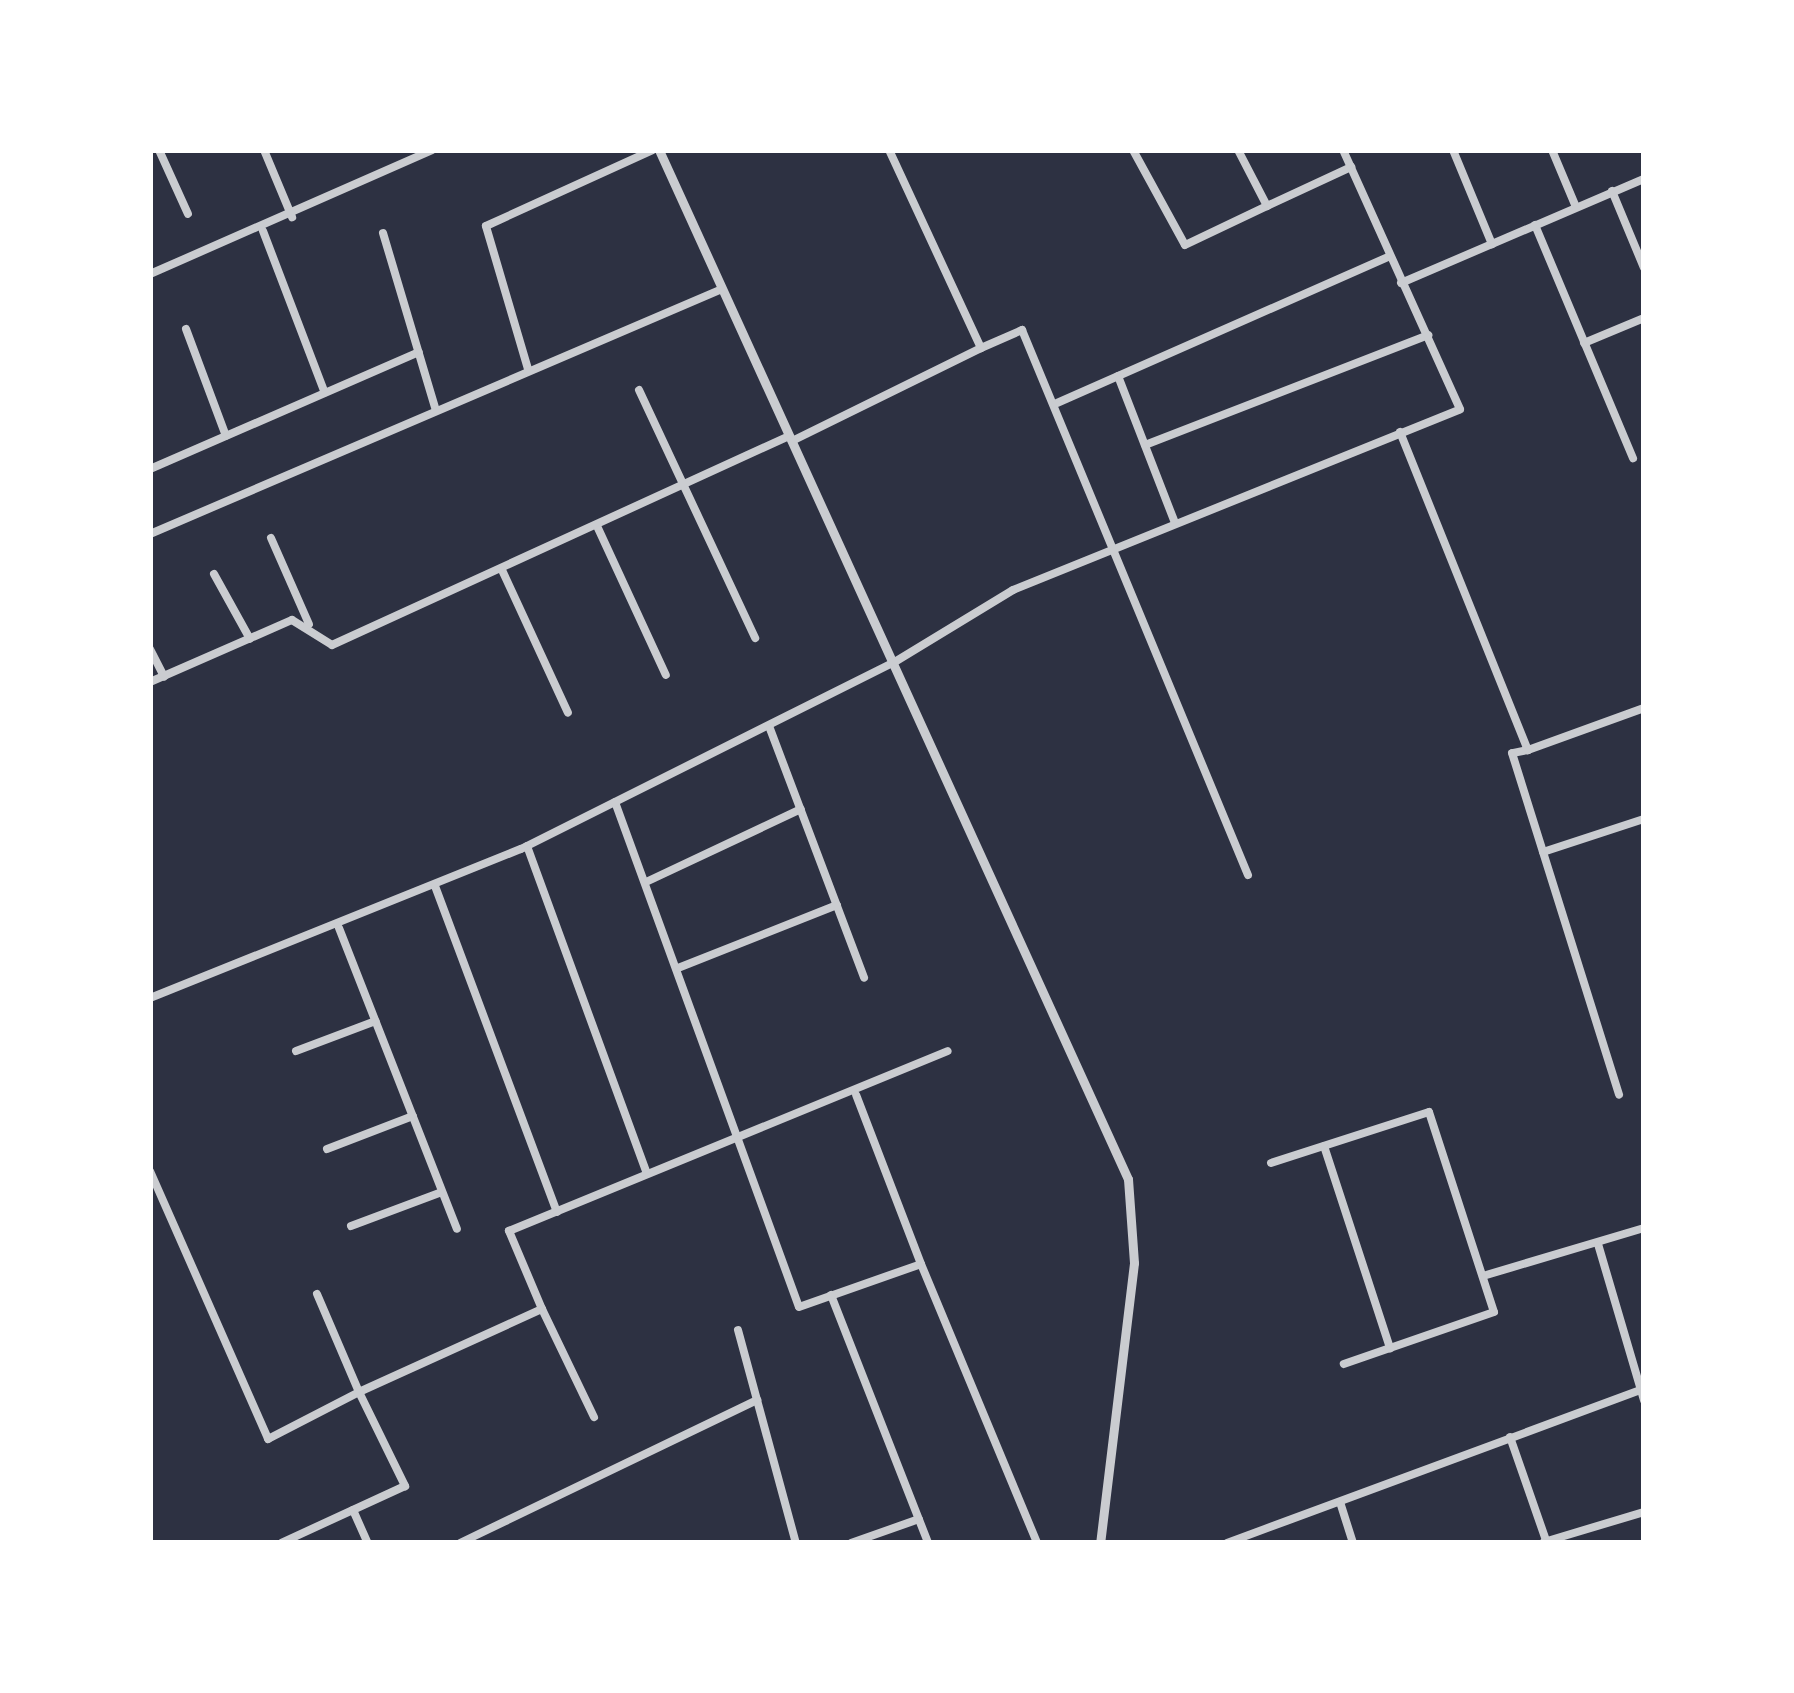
<!DOCTYPE html>
<style>
body{margin:0}
#map{position:relative;width:1794px;height:1693px;overflow:hidden;background:#2d3142;font-family:Jost,sans-serif}
div>[style]{position:absolute}
.minor>*{height:8px;margin:-4px;padding:0 4px;transform-origin:4px;border-radius:4px;background:#caccd0}
.tertiary>*{height:9px;margin:-4.5px;padding:0 4.5px;transform-origin:4.5px;border-radius:4.5px;background:#caccd0}
span{translate:-50% -50%;white-space:nowrap;text-align:center;line-height:1.15;-webkit-text-stroke:12px #fff;paint-order:stroke}
.frame{position:absolute;inset:0;border:153px solid #fff;pointer-events:none}
</style>
<div id="map">
<div class="minor">
<div style="left:159px;top:150px;width:70px;rotate:65.6deg"></div>
<div style="left:264px;top:150px;width:73px;rotate:67.3deg"></div>
<div style="left:1133px;top:150px;width:108px;rotate:61.3deg"></div>
<div style="left:1185px;top:245px;width:91px;rotate:-25.4deg"></div>
<div style="left:1238px;top:150px;width:63px;rotate:62.6deg"></div>
<div style="left:1267px;top:206px;width:93px;rotate:-24.9deg"></div>
<div style="left:1453px;top:150px;width:102px;rotate:67.5deg"></div>
<div style="left:1552px;top:150px;width:62px;rotate:67.2deg"></div>
<div style="left:1612px;top:191px;width:83px;rotate:67.4deg"></div>
<div style="left:1535px;top:225px;width:253px;rotate:67.2deg"></div>
<div style="left:263px;top:231px;width:173px;rotate:69.1deg"></div>
<div style="left:383px;top:233px;width:182px;rotate:73.4deg"></div>
<div style="left:150px;top:274px;width:308px;rotate:-23.7deg"></div>
<div style="left:1401px;top:283px;width:264px;rotate:-23.2deg"></div>
<div style="left:186px;top:329px;width:114px;rotate:69.5deg"></div>
<div style="left:1584px;top:343px;width:65px;rotate:-22.6deg"></div>
<div style="left:981px;top:348px;width:45px;rotate:-23.7deg"></div>
<div style="left:1022px;top:330px;width:590px;rotate:67.48deg"></div>
<div style="left:528px;top:369px;width:149px;rotate:-106.4deg"></div>
<div style="left:486px;top:226px;width:183px;rotate:-24.5deg"></div>
<div style="left:1118px;top:376px;width:158px;rotate:68.8deg"></div>
<div style="left:639px;top:390px;width:274px;rotate:64.9deg"></div>
<div style="left:1057px;top:403px;width:364px;rotate:-23.8deg"></div>
<div style="left:1400px;top:432px;width:343px;rotate:68.1deg"></div>
<div style="left:1528px;top:750px;width:123px;rotate:-19.9deg"></div>
<div style="left:792px;top:441px;width:211px;rotate:-26.2deg"></div>
<div style="left:981px;top:348px;width:218px;rotate:-114.9deg"></div>
<div style="left:1145px;top:445px;width:304px;rotate:-21.2deg"></div>
<div style="left:150px;top:469px;width:293px;rotate:-23.5deg"></div>
<div style="left:597px;top:526px;width:164px;rotate:65.2deg"></div>
<div style="left:150px;top:534px;width:622px;rotate:-23.19deg"></div>
<div style="left:271px;top:538px;width:94px;rotate:66.2deg"></div>
<div style="left:502px;top:570px;width:157px;rotate:65.2deg"></div>
<div style="left:214px;top:574px;width:74px;rotate:61deg"></div>
<div style="left:150px;top:649px;width:31px;rotate:63deg"></div>
<div style="left:150px;top:682px;width:155px;rotate:-23.6deg"></div>
<div style="left:292px;top:620px;width:47px;rotate:32deg"></div>
<div style="left:332px;top:645px;width:503px;rotate:-24.58deg"></div>
<div style="left:769px;top:726px;width:269px;rotate:69.3deg"></div>
<div style="left:1528px;top:750px;width:16px;rotate:169deg"></div>
<div style="left:1512px;top:753px;width:358px;rotate:72.6deg"></div>
<div style="left:615px;top:802px;width:537px;rotate:69.98deg"></div>
<div style="left:799px;top:1307px;width:129px;rotate:-19.4deg"></div>
<div style="left:921px;top:1264px;width:181px;rotate:-111deg"></div>
<div style="left:527px;top:846px;width:349px;rotate:69.9deg"></div>
<div style="left:1543px;top:852px;width:106px;rotate:-18.1deg"></div>
<div style="left:646px;top:882px;width:171px;rotate:-25.2deg"></div>
<div style="left:435px;top:886px;width:348px;rotate:69.5deg"></div>
<div style="left:339px;top:928px;width:323px;rotate:68.6deg"></div>
<div style="left:678px;top:968px;width:171px;rotate:-21.6deg"></div>
<div style="left:150px;top:998px;width:400px;rotate:-21.9deg"></div>
<div style="left:521px;top:849px;width:416px;rotate:-26.6deg"></div>
<div style="left:893px;top:663px;width:140px;rotate:-31.3deg"></div>
<div style="left:1013px;top:590px;width:482px;rotate:-22deg"></div>
<div style="left:1460px;top:409px;width:284px;rotate:-114.3deg"></div>
<div style="left:296px;top:1051px;width:85px;rotate:-20.6deg"></div>
<div style="left:1324px;top:1146px;width:213px;rotate:71.9deg"></div>
<div style="left:327px;top:1149px;width:92px;rotate:-21deg"></div>
<div style="left:1271px;top:1163px;width:166px;rotate:-17.9deg"></div>
<div style="left:1429px;top:1112px;width:210px;rotate:72deg"></div>
<div style="left:1494px;top:1312px;width:159px;rotate:160.9deg"></div>
<div style="left:150px;top:1171px;width:293px;rotate:66.2deg"></div>
<div style="left:268px;top:1439px;width:102px;rotate:-27.3deg"></div>
<div style="left:359px;top:1392px;width:105px;rotate:63.9deg"></div>
<div style="left:405px;top:1486px;width:136px;rotate:155.3deg"></div>
<div style="left:351px;top:1226px;width:97px;rotate:-20.5deg"></div>
<div style="left:1598px;top:1244px;width:163px;rotate:73.6deg"></div>
<div style="left:921px;top:1264px;width:302px;rotate:67.4deg"></div>
<div style="left:1483px;top:1276px;width:168px;rotate:-16.6deg"></div>
<div style="left:317px;top:1294px;width:107px;rotate:66.8deg"></div>
<div style="left:359px;top:1392px;width:201px;rotate:-24.4deg"></div>
<div style="left:542px;top:1309px;width:85px;rotate:-112.9deg"></div>
<div style="left:509px;top:1231px;width:474px;rotate:-22.3deg"></div>
<div style="left:831px;top:1295px;width:266px;rotate:68.6deg"></div>
<div style="left:542px;top:1309px;width:120px;rotate:64.3deg"></div>
<div style="left:738px;top:1330px;width:221px;rotate:74.8deg"></div>
<div style="left:1510px;top:1437px;width:112px;rotate:70.8deg"></div>
<div style="left:1340px;top:1502px;width:43px;rotate:72.4deg"></div>
<div style="left:353px;top:1510px;width:36px;rotate:66deg"></div>
<div style="left:1544px;top:1542px;width:104px;rotate:-16.7deg"></div>
<div style="left:460px;top:1543px;width:330px;rotate:-25.7deg"></div>
<div style="left:851px;top:1543px;width:72px;rotate:-19.4deg"></div>
<div style="left:1227px;top:1543px;width:440px;rotate:-20.3deg"></div>
</div>
<div class="tertiary">
<div style="left:659px;top:150px;width:1131px;rotate:65.5deg"></div>
<div style="left:1128px;top:1179px;width:84px;rotate:85.9deg"></div>
<div style="left:1134px;top:1263px;width:282px;rotate:96.9deg"></div>
</div>
<div class="frame"></div>
</div>
